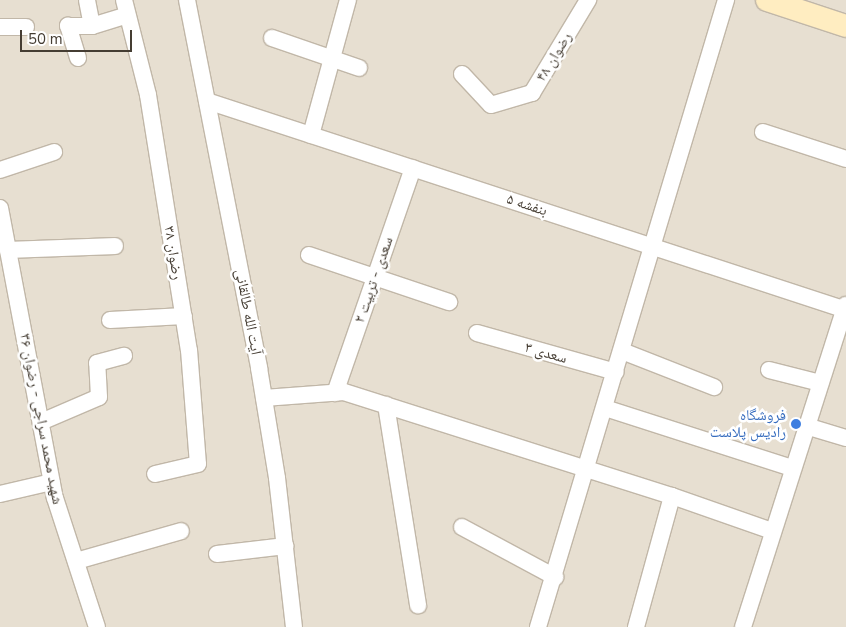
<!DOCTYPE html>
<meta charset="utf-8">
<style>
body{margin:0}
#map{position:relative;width:846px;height:627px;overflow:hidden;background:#f3ede3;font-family:"Nunito Sans","Noto Naskh Arabic",sans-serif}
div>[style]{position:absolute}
.residential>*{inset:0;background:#e7dfd1}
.roads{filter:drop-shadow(1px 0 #c1b7a8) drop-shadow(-1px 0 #c1b7a8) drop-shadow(0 1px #c1b7a8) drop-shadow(0 -1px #c1b7a8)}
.street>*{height:16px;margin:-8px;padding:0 8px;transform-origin:8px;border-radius:8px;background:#fff}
.secondary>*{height:22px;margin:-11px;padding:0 11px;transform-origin:11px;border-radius:11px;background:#ffedc1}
.dots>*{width:14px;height:14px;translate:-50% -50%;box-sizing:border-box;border:2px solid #fff;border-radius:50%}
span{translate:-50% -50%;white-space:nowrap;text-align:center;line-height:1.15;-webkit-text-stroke:5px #fff;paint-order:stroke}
.street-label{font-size:15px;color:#453d33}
.shop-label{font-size:15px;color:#366cbe}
.right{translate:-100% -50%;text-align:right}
.scale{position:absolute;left:20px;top:30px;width:112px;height:22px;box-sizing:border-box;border:2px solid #453d33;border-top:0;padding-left:6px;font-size:15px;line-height:18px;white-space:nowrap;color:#453d33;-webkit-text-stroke:4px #fff;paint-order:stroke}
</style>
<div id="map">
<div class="residential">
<div style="clip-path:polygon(0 0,846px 0,846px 627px,0 627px)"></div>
</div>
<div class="roads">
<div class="street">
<div style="left:124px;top:0;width:98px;rotate:75.8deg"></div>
<div style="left:148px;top:95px;width:258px;rotate:80.9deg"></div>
<div style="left:189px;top:350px;width:114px;rotate:85.5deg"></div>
<div style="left:198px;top:464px;width:44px;rotate:166.9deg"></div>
<div style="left:187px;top:0;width:375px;rotate:78.9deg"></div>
<div style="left:259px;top:368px;width:111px;rotate:80.7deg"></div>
<div style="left:277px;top:478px;width:150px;rotate:83.5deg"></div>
<div style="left:92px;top:26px;width:37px;rotate:-17deg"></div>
<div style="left:0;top:27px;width:26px"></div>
<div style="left:272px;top:38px;width:92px;rotate:19deg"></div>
<div style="left:78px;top:58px;width:34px;rotate:-107deg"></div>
<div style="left:68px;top:26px;width:24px"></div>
<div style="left:92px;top:26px;width:26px;rotate:-101deg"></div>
<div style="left:462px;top:74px;width:42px;rotate:46.9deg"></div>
<div style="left:491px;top:105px;width:43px;rotate:-16.3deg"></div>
<div style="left:532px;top:93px;width:109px;rotate:-58.9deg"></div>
<div style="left:207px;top:101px;width:672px;rotate:18.11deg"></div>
<div style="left:763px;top:132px;width:87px;rotate:18deg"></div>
<div style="left:311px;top:135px;width:140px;rotate:-74.7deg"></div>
<div style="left:0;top:170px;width:57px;rotate:-18.4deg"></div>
<div style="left:0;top:208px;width:295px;rotate:79.3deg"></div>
<div style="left:55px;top:498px;width:136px;rotate:72deg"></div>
<div style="left:8px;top:250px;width:107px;rotate:-2.1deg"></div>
<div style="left:309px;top:255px;width:148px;rotate:18.6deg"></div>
<div style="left:110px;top:320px;width:74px;rotate:-3.1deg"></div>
<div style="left:477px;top:333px;width:144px;rotate:15.7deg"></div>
<div style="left:622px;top:351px;width:99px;rotate:21.4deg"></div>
<div style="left:769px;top:370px;width:53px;rotate:14.3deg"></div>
<div style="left:335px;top:393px;width:238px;rotate:-70.9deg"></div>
<div style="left:264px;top:398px;width:80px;rotate:-4.3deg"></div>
<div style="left:344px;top:392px;width:344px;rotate:17.6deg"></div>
<div style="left:672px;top:496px;width:106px;rotate:19.3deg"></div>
<div style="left:386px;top:405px;width:203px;rotate:80.9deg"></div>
<div style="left:605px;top:408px;width:196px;rotate:17.8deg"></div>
<div style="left:41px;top:422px;width:63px;rotate:-23.3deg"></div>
<div style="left:99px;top:397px;width:34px;rotate:-93deg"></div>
<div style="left:97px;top:363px;width:28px;rotate:-15deg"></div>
<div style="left:806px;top:426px;width:42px;rotate:16.7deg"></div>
<div style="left:0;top:494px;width:53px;rotate:-13deg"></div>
<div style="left:462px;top:527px;width:106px;rotate:28.3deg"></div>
<div style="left:217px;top:554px;width:69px;rotate:-6.6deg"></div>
<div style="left:76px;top:561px;width:109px;rotate:-15.9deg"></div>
<div style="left:538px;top:627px;width:655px;rotate:-73.31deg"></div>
<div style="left:636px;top:627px;width:136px;rotate:-74.6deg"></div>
<div style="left:743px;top:627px;width:338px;rotate:-72.3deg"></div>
</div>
<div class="secondary">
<div style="left:767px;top:0;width:83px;rotate:18.2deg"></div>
</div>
</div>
<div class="dots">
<div style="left:796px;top:424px;background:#3f7fe0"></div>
</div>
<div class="street-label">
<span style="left:554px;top:57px;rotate:-59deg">رضوان ۴۸</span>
<span style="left:527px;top:205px;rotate:18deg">بنفشه ۵</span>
<span style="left:173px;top:253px;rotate:81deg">رضوان ۳۸</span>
<span style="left:374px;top:280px;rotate:-71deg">سعدی - تربیت ۲</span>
<span style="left:248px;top:312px;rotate:79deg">آیت الله طالقانی</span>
<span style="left:546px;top:353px;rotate:16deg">سعدی ۳</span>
<span style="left:41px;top:419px;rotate:79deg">شهید محمد سراجی - رضوان ۳۶</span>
</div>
<div class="shop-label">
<span class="right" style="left:786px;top:424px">فروشگاه<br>رادیس پلاست</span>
</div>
<div class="scale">50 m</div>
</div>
